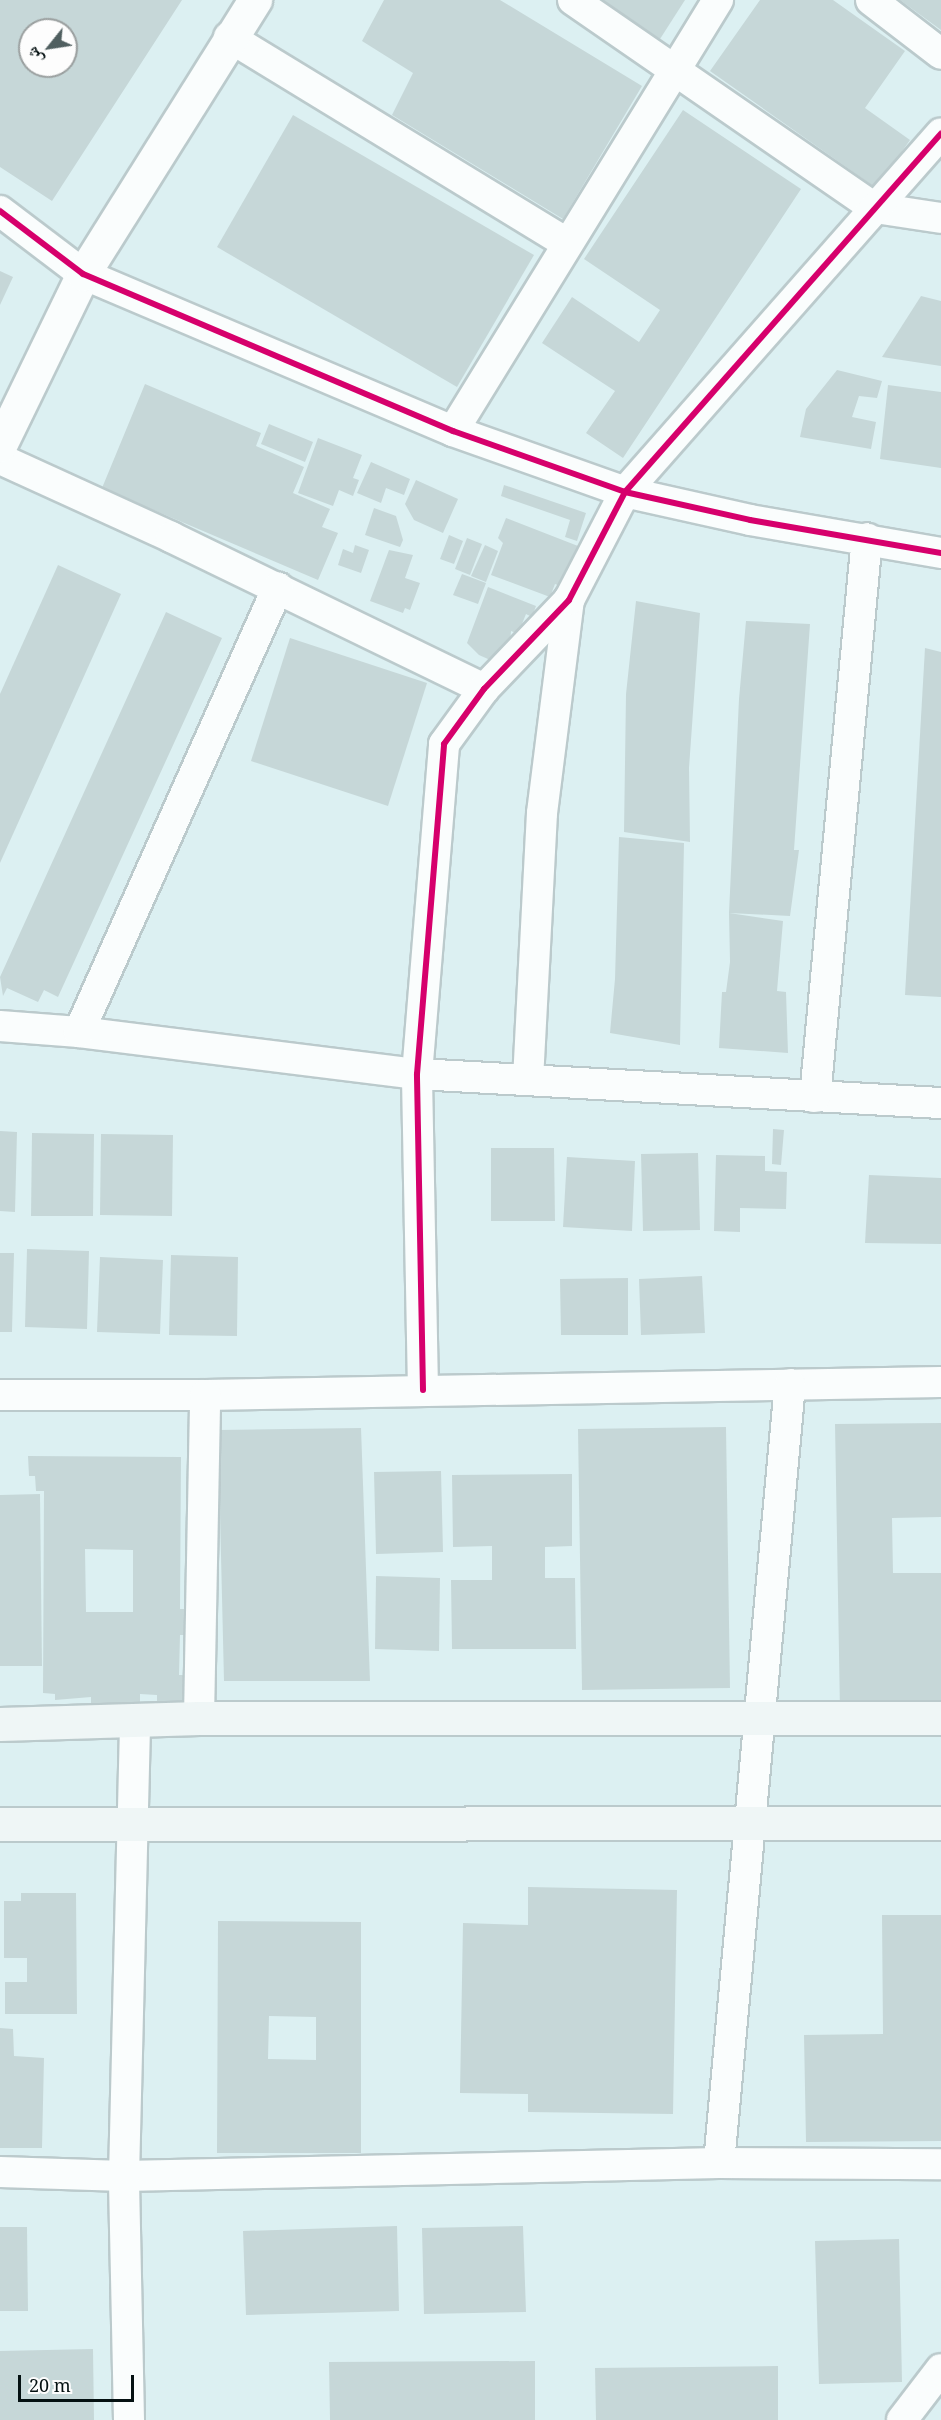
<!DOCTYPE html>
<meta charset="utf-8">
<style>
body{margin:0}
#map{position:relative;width:941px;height:2420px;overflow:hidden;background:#dcf0f2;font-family:"Noto Serif","Noto Naskh Arabic",serif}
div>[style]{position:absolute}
.building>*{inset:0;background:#c6d7d8}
.roads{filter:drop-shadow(2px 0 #bbcacc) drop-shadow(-2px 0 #bbcacc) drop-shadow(0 2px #bbcacc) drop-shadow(0 -2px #bbcacc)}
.minor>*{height:30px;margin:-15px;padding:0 15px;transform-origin:15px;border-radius:15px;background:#fafdfd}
.tertiary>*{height:33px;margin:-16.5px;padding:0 16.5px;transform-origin:16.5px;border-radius:16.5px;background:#fafdfd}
.secondary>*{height:33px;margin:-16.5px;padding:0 16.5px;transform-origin:16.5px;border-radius:16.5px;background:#eff6f6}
.cycleway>*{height:6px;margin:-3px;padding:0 3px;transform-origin:3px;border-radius:3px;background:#d6006c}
span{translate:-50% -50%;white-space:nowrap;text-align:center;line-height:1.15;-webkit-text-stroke:6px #fdfdfd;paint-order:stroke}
.north{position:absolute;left:18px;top:18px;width:60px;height:60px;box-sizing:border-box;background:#fdfdfd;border:2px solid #9a9f9f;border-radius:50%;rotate:240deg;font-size:16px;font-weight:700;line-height:24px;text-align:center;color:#051112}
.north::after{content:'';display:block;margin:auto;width:21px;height:27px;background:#505f60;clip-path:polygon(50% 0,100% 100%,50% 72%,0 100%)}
.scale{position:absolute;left:18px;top:2375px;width:116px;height:27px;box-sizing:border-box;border:3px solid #051112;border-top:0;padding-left:8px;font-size:18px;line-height:21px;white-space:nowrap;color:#051112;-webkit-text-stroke:4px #fdfdfd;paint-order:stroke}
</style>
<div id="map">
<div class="building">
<div style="clip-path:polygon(evenodd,0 0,182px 0,52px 201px,0 167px,0 0,30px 30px,66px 30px,66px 66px,30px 66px,30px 30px)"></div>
<div style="clip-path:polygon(384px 0,500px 0,642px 86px,563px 219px,392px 115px,413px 73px,362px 41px)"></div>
<div style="clip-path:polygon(600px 0,685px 0,660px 39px)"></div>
<div style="clip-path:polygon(760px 0,833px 0,905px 51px,865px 108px,910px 140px,876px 188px,710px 71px)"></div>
<div style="clip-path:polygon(900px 0,941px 0,941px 30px)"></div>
<div style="clip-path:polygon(683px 110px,801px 189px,623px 458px,586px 433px,615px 391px,542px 343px,572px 297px,639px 342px,660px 310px,584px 259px)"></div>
<div style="clip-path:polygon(293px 115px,534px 255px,457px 387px,217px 247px)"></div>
<div style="clip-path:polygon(0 271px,13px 277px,0 305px)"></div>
<div style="clip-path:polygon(921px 296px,941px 301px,941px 366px,882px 357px)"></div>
<div style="clip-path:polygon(837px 370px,882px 381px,877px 398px,859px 396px,852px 417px,876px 422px,871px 449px,800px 437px,806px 409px)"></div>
<div style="clip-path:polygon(145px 384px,261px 433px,256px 446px,304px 467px,293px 493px,330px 509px,322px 527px,338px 533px,318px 580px,102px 488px)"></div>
<div style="clip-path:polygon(888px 385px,941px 392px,941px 468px,880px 459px)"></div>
<div style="clip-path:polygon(269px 424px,313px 442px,305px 462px,261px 444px)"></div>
<div style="clip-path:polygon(318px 438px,362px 455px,353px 478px,359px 480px,353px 496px,339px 490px,333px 506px,298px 493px)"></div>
<div style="clip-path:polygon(371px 462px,410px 479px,404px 495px,386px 488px,381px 503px,357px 493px)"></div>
<div style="clip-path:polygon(416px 480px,458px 499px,443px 533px,414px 520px,405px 504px)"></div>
<div style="clip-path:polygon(504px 485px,586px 513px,577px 541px,565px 537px,570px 520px,501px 496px)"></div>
<div style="clip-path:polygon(374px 508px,396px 516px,403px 540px,400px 547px,365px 535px)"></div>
<div style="clip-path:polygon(506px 518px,578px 546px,563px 587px,555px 584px,550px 597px,491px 575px,503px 543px,498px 538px)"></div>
<div style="clip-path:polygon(449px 535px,463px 541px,454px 564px,440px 559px)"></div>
<div style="clip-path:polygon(467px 538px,482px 544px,470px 575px,455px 569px)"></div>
<div style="clip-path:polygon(355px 545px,369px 550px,361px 573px,338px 565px,343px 549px,353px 553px)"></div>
<div style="clip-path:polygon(485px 545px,498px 551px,486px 582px,471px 576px)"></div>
<div style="clip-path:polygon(389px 550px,413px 555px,405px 578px,420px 583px,410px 610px,405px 608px,403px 613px,370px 601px)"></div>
<div style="clip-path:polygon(58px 565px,121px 594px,0 863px,0 694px)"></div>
<div style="clip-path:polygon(462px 574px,486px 583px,478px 604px,453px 595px)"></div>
<div style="clip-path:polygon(488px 587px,536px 606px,532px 617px,526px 614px,518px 634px,511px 631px,510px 644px,506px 642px,497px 663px,479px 655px,467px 643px)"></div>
<div style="clip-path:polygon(636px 601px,700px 613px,689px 768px,690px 842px,624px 832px,626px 694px)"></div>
<div style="clip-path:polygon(166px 612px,222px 638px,58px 997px,44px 990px,38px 1002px,7px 988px,3px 996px,0 977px)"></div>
<div style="clip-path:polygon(746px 621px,810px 624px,794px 850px,799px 850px,790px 916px,729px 913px,783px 921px,777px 991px,786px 992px,788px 1053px,719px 1048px,722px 992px,726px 992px,730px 962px,729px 913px,739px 699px)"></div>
<div style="clip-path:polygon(290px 638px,427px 683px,388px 806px,251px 761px)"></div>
<div style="clip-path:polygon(925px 648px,941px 652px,941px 997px,905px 995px)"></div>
<div style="clip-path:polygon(619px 837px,684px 843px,680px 1045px,610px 1033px,615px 979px)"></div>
<div style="clip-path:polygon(773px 1129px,784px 1130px,781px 1165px,772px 1164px)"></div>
<div style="clip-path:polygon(0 1131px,17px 1132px,15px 1212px,0 1211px)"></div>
<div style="clip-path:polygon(32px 1133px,94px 1134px,93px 1216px,31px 1216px)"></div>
<div style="clip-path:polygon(101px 1134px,173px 1135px,172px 1216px,100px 1215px)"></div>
<div style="clip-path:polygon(491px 1148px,554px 1148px,555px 1221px,491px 1221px)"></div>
<div style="clip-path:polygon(698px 1153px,700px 1230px,643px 1231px,641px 1154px)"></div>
<div style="clip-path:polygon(716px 1155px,765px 1156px,765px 1171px,787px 1172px,786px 1209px,740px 1208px,740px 1232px,714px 1231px)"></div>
<div style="clip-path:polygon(567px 1157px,635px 1161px,632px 1231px,563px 1227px)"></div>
<div style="clip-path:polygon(869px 1175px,941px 1178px,941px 1244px,865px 1243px)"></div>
<div style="clip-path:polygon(27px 1249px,89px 1251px,87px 1329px,25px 1327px)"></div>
<div style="clip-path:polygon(0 1253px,14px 1253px,12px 1332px,0 1332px)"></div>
<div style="clip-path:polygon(171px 1255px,238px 1257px,237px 1336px,169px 1335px)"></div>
<div style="clip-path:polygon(100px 1257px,163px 1260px,160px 1334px,97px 1332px)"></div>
<div style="clip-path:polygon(702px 1276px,705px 1333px,641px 1335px,639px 1279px)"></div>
<div style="clip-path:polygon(628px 1278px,628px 1335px,561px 1335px,560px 1279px)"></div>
<div style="clip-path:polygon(941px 1423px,941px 1517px,892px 1518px,893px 1573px,941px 1573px,941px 1710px,840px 1711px,835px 1424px)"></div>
<div style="clip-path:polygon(726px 1427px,730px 1688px,582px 1690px,578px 1429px)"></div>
<div style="clip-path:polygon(361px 1428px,370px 1681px,224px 1681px,218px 1430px)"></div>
<div style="clip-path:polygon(evenodd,28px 1456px,181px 1457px,180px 1609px,188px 1609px,188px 1635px,180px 1635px,179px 1675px,188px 1675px,187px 1696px,182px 1696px,182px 1703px,157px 1703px,157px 1695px,140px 1694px,140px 1706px,91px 1706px,91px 1697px,55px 1700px,55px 1694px,43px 1693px,44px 1491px,36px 1491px,35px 1476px,29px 1476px,28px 1456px,85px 1549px,133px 1550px,133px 1612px,86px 1612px,85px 1549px)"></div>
<div style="clip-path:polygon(441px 1471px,443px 1552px,376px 1554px,374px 1472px)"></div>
<div style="clip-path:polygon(572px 1474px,572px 1546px,545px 1547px,545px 1578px,575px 1578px,576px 1649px,452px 1649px,451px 1580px,492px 1580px,492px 1546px,453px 1547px,452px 1475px)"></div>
<div style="clip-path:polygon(40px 1494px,42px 1666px,0 1666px,0 1495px)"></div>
<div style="clip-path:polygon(376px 1576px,440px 1578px,439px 1651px,375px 1649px)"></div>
<div style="clip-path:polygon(528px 1887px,677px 1890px,673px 2114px,528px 2112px,528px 2094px,460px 2093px,463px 1923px,528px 1925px)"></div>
<div style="clip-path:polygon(21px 1893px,76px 1893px,77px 2014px,5px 2014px,5px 1982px,27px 1982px,27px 1958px,4px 1958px,4px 1901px,21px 1901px)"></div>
<div style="clip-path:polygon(882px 1915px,941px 1915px,941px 2141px,806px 2142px,804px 2035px,883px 2034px)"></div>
<div style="clip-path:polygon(evenodd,218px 1921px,361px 1922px,361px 2153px,217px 2153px,218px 1921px,269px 2016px,316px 2017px,316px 2060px,268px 2059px,269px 2016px)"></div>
<div style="clip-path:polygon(0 2028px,13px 2029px,14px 2056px,44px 2058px,42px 2148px,0 2148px)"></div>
<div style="clip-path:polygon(397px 2226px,399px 2311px,246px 2315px,243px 2231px)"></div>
<div style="clip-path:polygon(523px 2226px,526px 2312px,424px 2314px,422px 2228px)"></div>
<div style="clip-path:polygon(0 2227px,27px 2227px,28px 2311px,0 2311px)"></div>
<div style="clip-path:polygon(899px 2239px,902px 2382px,819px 2384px,815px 2241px)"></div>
<div style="clip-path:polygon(93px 2349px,94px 2420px,0 2420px,0 2351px)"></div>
<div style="clip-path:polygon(535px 2361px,535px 2420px,330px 2420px,329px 2362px)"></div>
<div style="clip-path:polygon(778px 2366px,778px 2420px,596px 2420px,595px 2368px)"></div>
</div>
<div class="roads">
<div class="minor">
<div style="left:573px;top:0;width:367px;rotate:34.6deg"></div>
<div style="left:875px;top:208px;width:67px;rotate:8.6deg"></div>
<div style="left:871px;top:0;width:88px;rotate:37.6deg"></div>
<div style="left:229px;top:37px;width:396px;rotate:31.4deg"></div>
<div style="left:0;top:211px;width:104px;rotate:37.2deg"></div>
<div style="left:83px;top:274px;width:402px;rotate:23deg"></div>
<div style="left:453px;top:431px;width:182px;rotate:19.5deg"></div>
<div style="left:625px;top:492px;width:128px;rotate:12.6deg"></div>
<div style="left:750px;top:520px;width:194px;rotate:9.8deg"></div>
<div style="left:453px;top:431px;width:506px;rotate:-58.41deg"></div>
<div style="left:0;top:459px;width:188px;rotate:24.5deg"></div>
<div style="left:171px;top:537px;width:348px;rotate:25.9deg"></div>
<div style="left:0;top:1026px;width:79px;rotate:4.3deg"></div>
<div style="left:79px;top:1032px;width:341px;rotate:7.1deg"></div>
<div style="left:417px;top:1074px;width:525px;rotate:3.17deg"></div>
<div style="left:79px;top:1032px;width:487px;rotate:-65.9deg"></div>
<div style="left:528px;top:1080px;width:267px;rotate:-87deg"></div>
<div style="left:542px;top:813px;width:215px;rotate:-82.8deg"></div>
<div style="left:815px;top:1097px;width:561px;rotate:-84.69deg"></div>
<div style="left:423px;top:1390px;width:316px;rotate:-91.1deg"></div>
<div style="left:417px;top:1074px;width:331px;rotate:-85.3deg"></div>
<div style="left:444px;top:744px;width:68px;rotate:-54deg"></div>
<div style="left:484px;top:689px;width:123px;rotate:-46.3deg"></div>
<div style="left:569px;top:600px;width:122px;rotate:-62.6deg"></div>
<div style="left:625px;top:492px;width:478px;rotate:-48.6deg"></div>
<div style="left:0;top:1395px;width:205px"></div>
<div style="left:205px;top:1395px;width:736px;rotate:-1.01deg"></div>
<div style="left:199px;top:1718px;width:323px;rotate:-88.9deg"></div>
<div style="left:719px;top:2163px;width:782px;rotate:-84.79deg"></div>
<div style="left:0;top:2172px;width:124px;rotate:1.8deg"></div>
<div style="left:124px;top:2176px;width:595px;rotate:-1.25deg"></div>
<div style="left:719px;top:2163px;width:222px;rotate:0.3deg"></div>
<div style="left:129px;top:2420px;width:244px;rotate:-91.2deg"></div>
<div style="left:124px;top:2176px;width:456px;rotate:-88.6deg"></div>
<div style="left:902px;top:2420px;width:64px;rotate:-52.6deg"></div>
</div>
<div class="tertiary">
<div style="left:0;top:445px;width:190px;rotate:-64.1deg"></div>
<div style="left:83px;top:274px;width:324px;rotate:-57.9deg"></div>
</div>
<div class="secondary">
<div style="left:0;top:1724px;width:199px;rotate:-1.7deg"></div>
<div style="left:199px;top:1718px;width:742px"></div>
<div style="left:0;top:1824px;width:941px;rotate:-0.06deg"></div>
</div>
</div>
<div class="cycleway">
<div style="left:0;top:211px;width:104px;rotate:37.2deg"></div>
<div style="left:83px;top:274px;width:402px;rotate:23deg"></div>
<div style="left:453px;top:431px;width:182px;rotate:19.5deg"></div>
<div style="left:625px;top:492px;width:128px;rotate:12.6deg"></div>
<div style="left:750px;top:520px;width:194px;rotate:9.8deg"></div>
<div style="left:423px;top:1390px;width:316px;rotate:-91.1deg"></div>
<div style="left:417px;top:1074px;width:331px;rotate:-85.3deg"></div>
<div style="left:444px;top:744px;width:68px;rotate:-54deg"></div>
<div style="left:484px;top:689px;width:123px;rotate:-46.3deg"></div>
<div style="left:569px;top:600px;width:122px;rotate:-62.6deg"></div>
<div style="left:625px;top:492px;width:478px;rotate:-48.6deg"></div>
</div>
<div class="north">ش</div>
<div class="scale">20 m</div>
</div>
